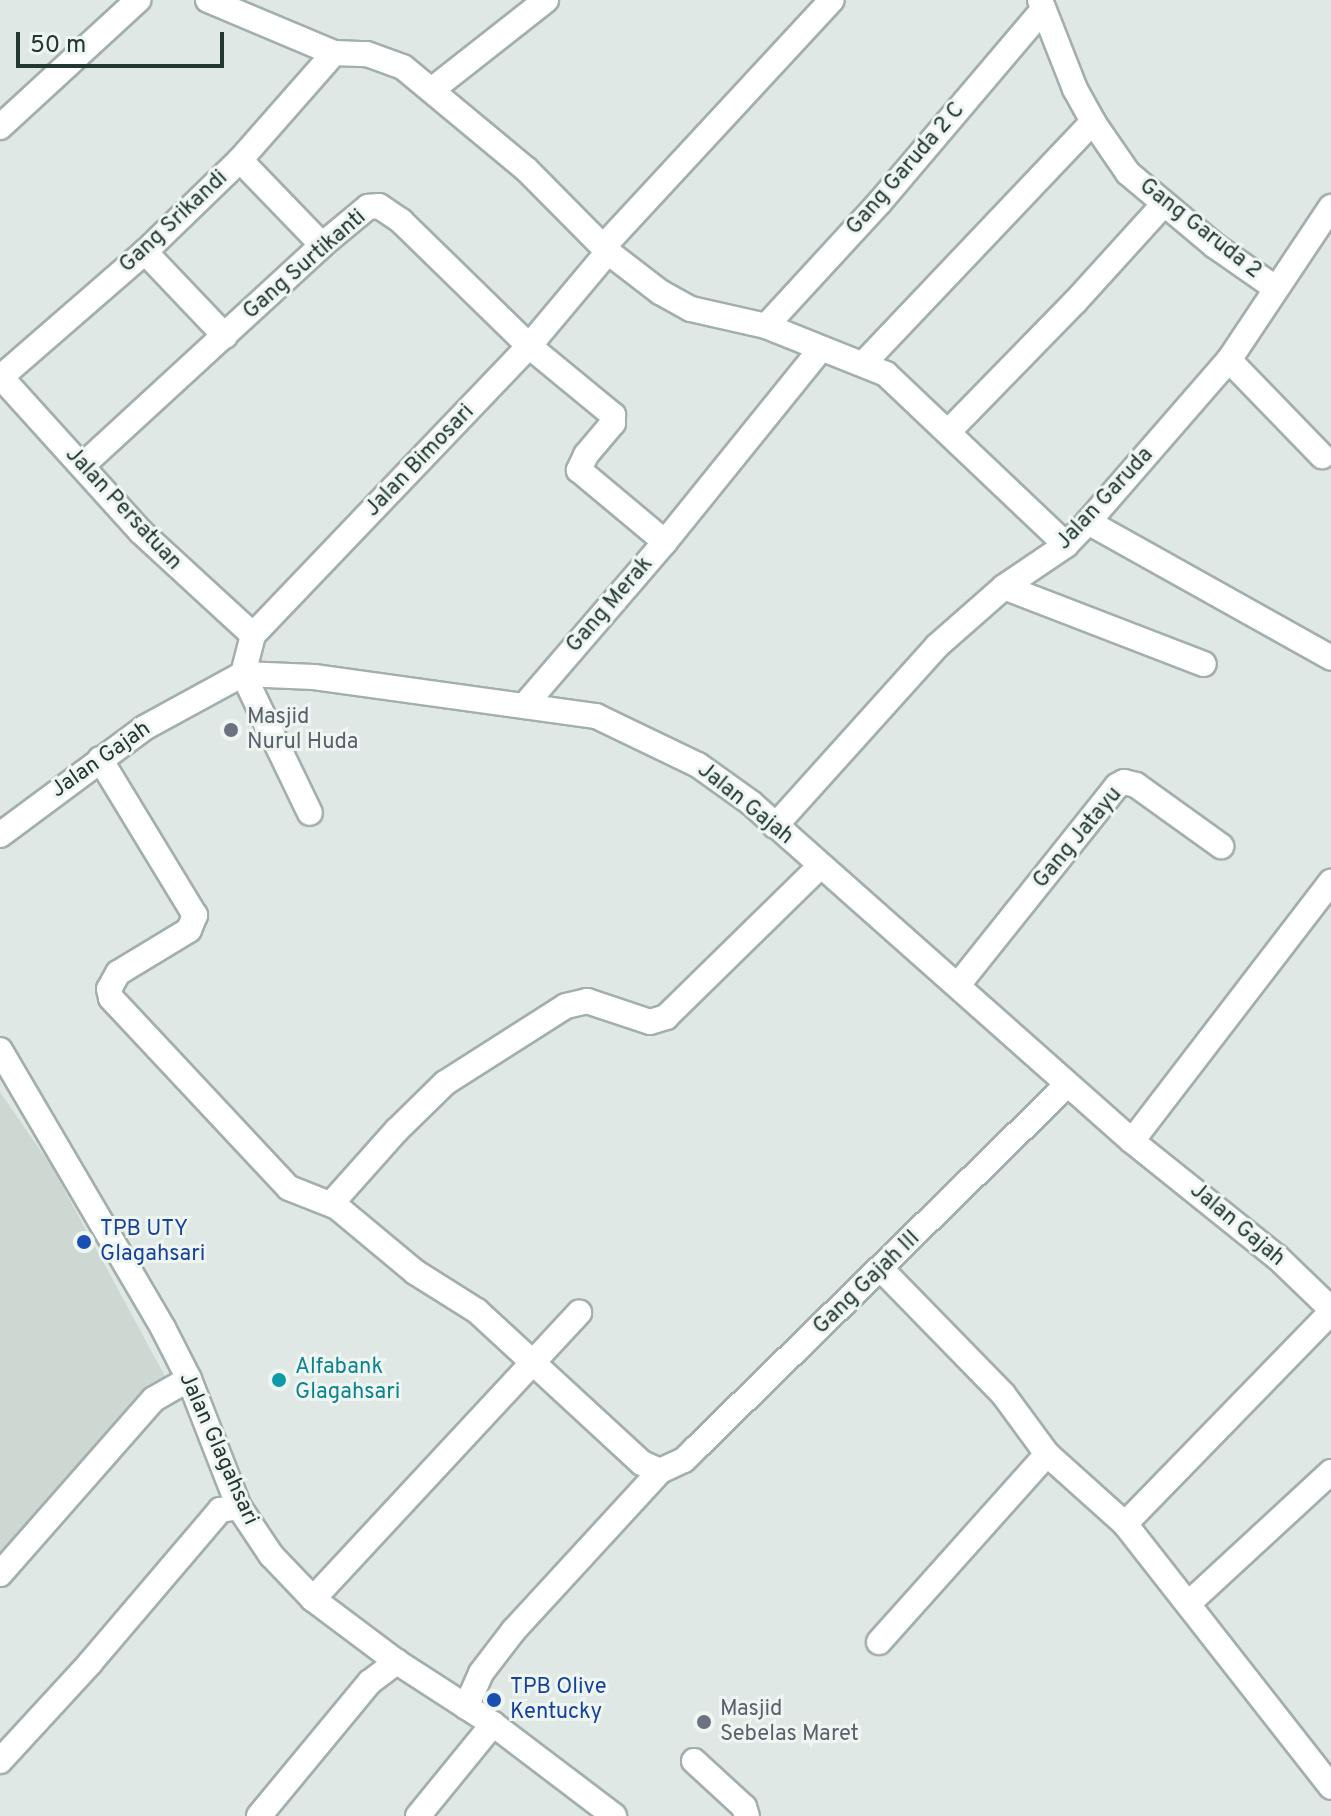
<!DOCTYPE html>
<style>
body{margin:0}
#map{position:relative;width:1331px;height:1816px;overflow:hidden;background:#dfe8e4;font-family:Overpass,sans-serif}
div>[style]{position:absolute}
.built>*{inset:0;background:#cdd8d3}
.roads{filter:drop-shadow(2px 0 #a3afab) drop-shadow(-2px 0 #a3afab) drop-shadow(0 2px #a3afab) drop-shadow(0 -2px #a3afab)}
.street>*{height:24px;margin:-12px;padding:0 12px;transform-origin:12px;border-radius:12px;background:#fff}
.secondary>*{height:24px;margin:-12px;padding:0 12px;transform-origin:12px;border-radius:12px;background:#fff}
.dots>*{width:22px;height:22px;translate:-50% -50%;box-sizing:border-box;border:4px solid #eff6f2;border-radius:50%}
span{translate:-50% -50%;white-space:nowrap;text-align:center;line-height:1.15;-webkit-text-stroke:6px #eff6f2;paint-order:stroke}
.street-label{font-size:22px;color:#223731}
.worship-label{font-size:22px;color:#5b616d}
.left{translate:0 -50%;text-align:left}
.transit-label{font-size:22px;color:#164399}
.culture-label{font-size:22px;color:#0d838f}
.scale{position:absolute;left:16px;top:32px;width:208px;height:36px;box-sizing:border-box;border:4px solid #223731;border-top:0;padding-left:10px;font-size:24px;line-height:28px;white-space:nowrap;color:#223731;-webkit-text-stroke:6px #eff6f2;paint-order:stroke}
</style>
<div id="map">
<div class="built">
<div style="clip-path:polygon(0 1092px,52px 1167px,167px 1380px,0 1574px)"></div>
</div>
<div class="roads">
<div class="street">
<div style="left:208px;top:0;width:137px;rotate:22.8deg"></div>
<div style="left:334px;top:53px;width:33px;rotate:2deg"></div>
<div style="left:367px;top:54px;width:38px;rotate:20deg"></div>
<div style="left:403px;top:67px;width:160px;rotate:39.7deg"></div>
<div style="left:526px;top:169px;width:117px;rotate:45.3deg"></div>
<div style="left:608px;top:252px;width:66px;rotate:37.6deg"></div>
<div style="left:660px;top:292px;width:35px;rotate:29deg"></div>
<div style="left:691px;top:309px;width:77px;rotate:12.8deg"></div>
<div style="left:766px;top:326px;width:129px;rotate:21.8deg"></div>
<div style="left:886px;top:374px;width:248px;rotate:43.5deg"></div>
<div style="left:1040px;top:0;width:96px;rotate:68.5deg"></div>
<div style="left:1075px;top:89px;width:38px;rotate:61deg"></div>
<div style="left:1093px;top:122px;width:62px;rotate:55.5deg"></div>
<div style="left:1128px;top:173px;width:114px;rotate:40deg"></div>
<div style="left:1215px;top:246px;width:72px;rotate:34.8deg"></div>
<div style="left:433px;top:89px;width:144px;rotate:-38.2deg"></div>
<div style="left:0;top:127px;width:188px;rotate:-42.6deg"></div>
<div style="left:240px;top:160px;width:118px;rotate:46deg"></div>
<div style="left:604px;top:246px;width:335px;rotate:-47.2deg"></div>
<div style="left:145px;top:252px;width:116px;rotate:46.4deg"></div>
<div style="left:766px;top:326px;width:168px;rotate:-47.4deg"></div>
<div style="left:880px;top:202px;width:252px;rotate:-49.7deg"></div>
<div style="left:1229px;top:360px;width:134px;rotate:45.9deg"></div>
<div style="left:863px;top:364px;width:334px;rotate:-46.5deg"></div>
<div style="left:0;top:376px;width:210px;rotate:47.9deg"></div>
<div style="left:141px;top:532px;width:152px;rotate:42.6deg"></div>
<div style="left:1px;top:377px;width:191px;rotate:-41deg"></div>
<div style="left:145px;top:252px;width:132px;rotate:-44.1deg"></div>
<div style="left:240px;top:160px;width:142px;rotate:-48.7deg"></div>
<div style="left:949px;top:431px;width:180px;rotate:-45.7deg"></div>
<div style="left:1075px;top:302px;width:132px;rotate:-47.8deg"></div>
<div style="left:82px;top:466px;width:326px;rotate:-42.6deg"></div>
<div style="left:322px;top:245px;width:60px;rotate:-39.6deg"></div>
<div style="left:368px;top:207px;width:11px;rotate:-5deg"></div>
<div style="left:379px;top:206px;width:27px;rotate:34deg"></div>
<div style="left:401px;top:221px;width:179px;rotate:44.3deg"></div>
<div style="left:529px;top:346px;width:109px;rotate:39.4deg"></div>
<div style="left:613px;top:415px;width:8px;rotate:90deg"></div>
<div style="left:613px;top:423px;width:42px;rotate:130.2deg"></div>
<div style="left:586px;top:455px;width:17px;rotate:115deg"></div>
<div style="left:579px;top:470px;width:112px;rotate:39.9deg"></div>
<div style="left:665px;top:542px;width:216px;rotate:130.7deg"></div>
<div style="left:1088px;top:522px;width:278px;rotate:29.2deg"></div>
<div style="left:665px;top:542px;width:247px;rotate:-51.1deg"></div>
<div style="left:1004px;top:587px;width:214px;rotate:21.1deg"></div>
<div style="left:243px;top:674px;width:40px;rotate:-75.6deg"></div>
<div style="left:253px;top:635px;width:400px;rotate:-46.3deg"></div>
<div style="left:529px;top:346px;width:123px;rotate:-50deg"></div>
<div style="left:243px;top:674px;width:154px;rotate:64.3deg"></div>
<div style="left:100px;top:759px;width:183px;rotate:58.7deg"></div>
<div style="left:195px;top:915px;width:16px;rotate:112deg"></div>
<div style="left:189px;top:930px;width:83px;rotate:148.8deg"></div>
<div style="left:118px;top:973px;width:18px;rotate:119deg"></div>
<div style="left:109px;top:989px;width:9px;rotate:77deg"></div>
<div style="left:111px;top:998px;width:260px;rotate:46.9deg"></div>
<div style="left:289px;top:1188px;width:52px;rotate:21.6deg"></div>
<div style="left:337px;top:1207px;width:102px;rotate:39.8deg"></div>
<div style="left:415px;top:1272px;width:73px;rotate:32.2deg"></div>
<div style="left:477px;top:1311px;width:224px;rotate:42.7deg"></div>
<div style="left:642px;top:1463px;width:20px;rotate:24deg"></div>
<div style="left:775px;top:826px;width:242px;rotate:-48deg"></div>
<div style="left:937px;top:646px;width:89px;rotate:-41.4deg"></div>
<div style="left:1004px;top:587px;width:75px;rotate:-34.1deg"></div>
<div style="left:1066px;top:545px;width:32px;rotate:-46deg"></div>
<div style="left:1088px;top:522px;width:215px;rotate:-49deg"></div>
<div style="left:1229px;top:360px;width:184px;rotate:-56.3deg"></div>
<div style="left:0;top:835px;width:179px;rotate:-36.6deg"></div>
<div style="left:144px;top:728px;width:113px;rotate:-28.6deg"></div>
<div style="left:243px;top:674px;width:71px;rotate:2.4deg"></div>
<div style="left:314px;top:677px;width:285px;rotate:7.9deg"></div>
<div style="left:596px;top:716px;width:113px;rotate:25.7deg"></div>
<div style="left:698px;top:765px;width:65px;rotate:35.6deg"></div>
<div style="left:751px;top:803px;width:509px;rotate:41.58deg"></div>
<div style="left:1132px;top:1141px;width:186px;rotate:38.7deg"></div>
<div style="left:1277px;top:1257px;width:75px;rotate:43.9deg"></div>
<div style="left:958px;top:985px;width:255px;rotate:-51.4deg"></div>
<div style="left:1117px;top:786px;width:8px;rotate:-30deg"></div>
<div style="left:1124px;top:782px;width:12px;rotate:14deg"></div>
<div style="left:1136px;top:785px;width:105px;rotate:35.7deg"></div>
<div style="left:1132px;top:1141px;width:327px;rotate:-52.5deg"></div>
<div style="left:331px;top:1204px;width:99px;rotate:-48.3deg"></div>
<div style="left:397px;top:1130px;width:67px;rotate:-44.4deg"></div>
<div style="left:445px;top:1083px;width:143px;rotate:-32.5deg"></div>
<div style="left:566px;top:1006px;width:22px;rotate:-13deg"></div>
<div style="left:587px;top:1001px;width:66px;rotate:18.4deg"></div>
<div style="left:650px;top:1022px;width:17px;rotate:-17deg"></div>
<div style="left:666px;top:1017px;width:214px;rotate:-44.4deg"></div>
<div style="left:882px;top:1270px;width:173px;rotate:45.7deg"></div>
<div style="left:1003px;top:1394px;width:74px;rotate:53.7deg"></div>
<div style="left:1047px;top:1454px;width:105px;rotate:41.9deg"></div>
<div style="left:1125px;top:1524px;width:334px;rotate:51.9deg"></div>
<div style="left:660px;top:1471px;width:26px;rotate:-25deg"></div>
<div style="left:684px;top:1460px;width:18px;rotate:-45deg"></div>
<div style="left:697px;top:1447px;width:518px;rotate:-44.37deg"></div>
<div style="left:1125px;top:1524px;width:296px;rotate:-45.8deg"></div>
<div style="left:0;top:1574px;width:233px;rotate:-48.7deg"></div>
<div style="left:154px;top:1399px;width:40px;rotate:-29.7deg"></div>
<div style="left:313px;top:1599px;width:391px;rotate:-47.1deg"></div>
<div style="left:1189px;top:1603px;width:193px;rotate:-42.7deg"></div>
<div style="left:879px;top:1642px;width:252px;rotate:-48.2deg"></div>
<div style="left:466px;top:1707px;width:37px;rotate:-66deg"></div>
<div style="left:481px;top:1673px;width:54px;rotate:-52.5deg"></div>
<div style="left:514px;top:1630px;width:216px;rotate:-47.4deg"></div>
<div style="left:0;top:1761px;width:133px;rotate:-47.4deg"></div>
<div style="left:90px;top:1663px;width:201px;rotate:-49.6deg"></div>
<div style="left:220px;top:1510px;width:19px;rotate:-9deg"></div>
<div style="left:694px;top:1761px;width:68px;rotate:42.6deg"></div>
<div style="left:744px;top:1807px;width:9px;rotate:72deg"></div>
<div style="left:259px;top:1816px;width:174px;rotate:-50.4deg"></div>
<div style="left:370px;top:1682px;width:34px;rotate:-37deg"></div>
<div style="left:418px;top:1816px;width:119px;rotate:-50.8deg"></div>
</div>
<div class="secondary">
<div style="left:0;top:1050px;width:322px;rotate:59.6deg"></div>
<div style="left:163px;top:1328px;width:57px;rotate:63deg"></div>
<div style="left:189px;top:1379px;width:137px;rotate:68.7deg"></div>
<div style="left:239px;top:1507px;width:58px;rotate:56.3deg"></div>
<div style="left:271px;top:1555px;width:61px;rotate:46.3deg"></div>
<div style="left:313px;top:1599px;width:105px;rotate:36.9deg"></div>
<div style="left:397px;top:1662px;width:114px;rotate:32.9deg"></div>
<div style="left:493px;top:1724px;width:152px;rotate:37.2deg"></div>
</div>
</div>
<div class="dots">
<div style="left:231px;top:730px;background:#6b7280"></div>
<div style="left:84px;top:1242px;background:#1a4fb4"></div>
<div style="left:279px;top:1380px;background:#0f9aa8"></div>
<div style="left:494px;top:1700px;background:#1a4fb4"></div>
<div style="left:704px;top:1722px;background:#6b7280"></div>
</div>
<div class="street-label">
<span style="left:906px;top:169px;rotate:-49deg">Gang Garuda 2 C</span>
<span style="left:174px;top:222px;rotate:-43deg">Gang Srikandi</span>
<span style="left:1200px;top:229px;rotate:38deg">Gang Garuda 2</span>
<span style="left:305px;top:265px;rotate:-41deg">Gang Surtikanti</span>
<span style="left:420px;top:461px;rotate:-46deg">Jalan Bimosari</span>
<span style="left:1105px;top:499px;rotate:-47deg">Jalan Garuda</span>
<span style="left:123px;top:509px;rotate:47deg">Jalan Persatuan</span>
<span style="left:610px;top:605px;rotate:-49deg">Gang Merak</span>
<span style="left:101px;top:760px;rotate:-35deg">Jalan Gajah</span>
<span style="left:745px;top:804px;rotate:39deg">Jalan Gajah</span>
<span style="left:1078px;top:838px;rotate:-50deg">Gang Jatayu</span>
<span style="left:1237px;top:1225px;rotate:40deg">Jalan Gajah</span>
<span style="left:867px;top:1283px;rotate:-44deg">Gang Gajah III</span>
<span style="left:218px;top:1449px;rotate:66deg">Jalan Glagahsari</span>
</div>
<div class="worship-label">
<span class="left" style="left:247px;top:730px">Masjid<br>Nurul Huda</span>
<span class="left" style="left:720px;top:1722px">Masjid<br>Sebelas Maret</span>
</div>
<div class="transit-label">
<span class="left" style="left:100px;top:1242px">TPB UTY<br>Glagahsari</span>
<span class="left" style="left:510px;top:1700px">TPB Olive<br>Kentucky</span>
</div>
<div class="culture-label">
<span class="left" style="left:295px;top:1380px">Alfabank<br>Glagahsari</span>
</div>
<div class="scale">50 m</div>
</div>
